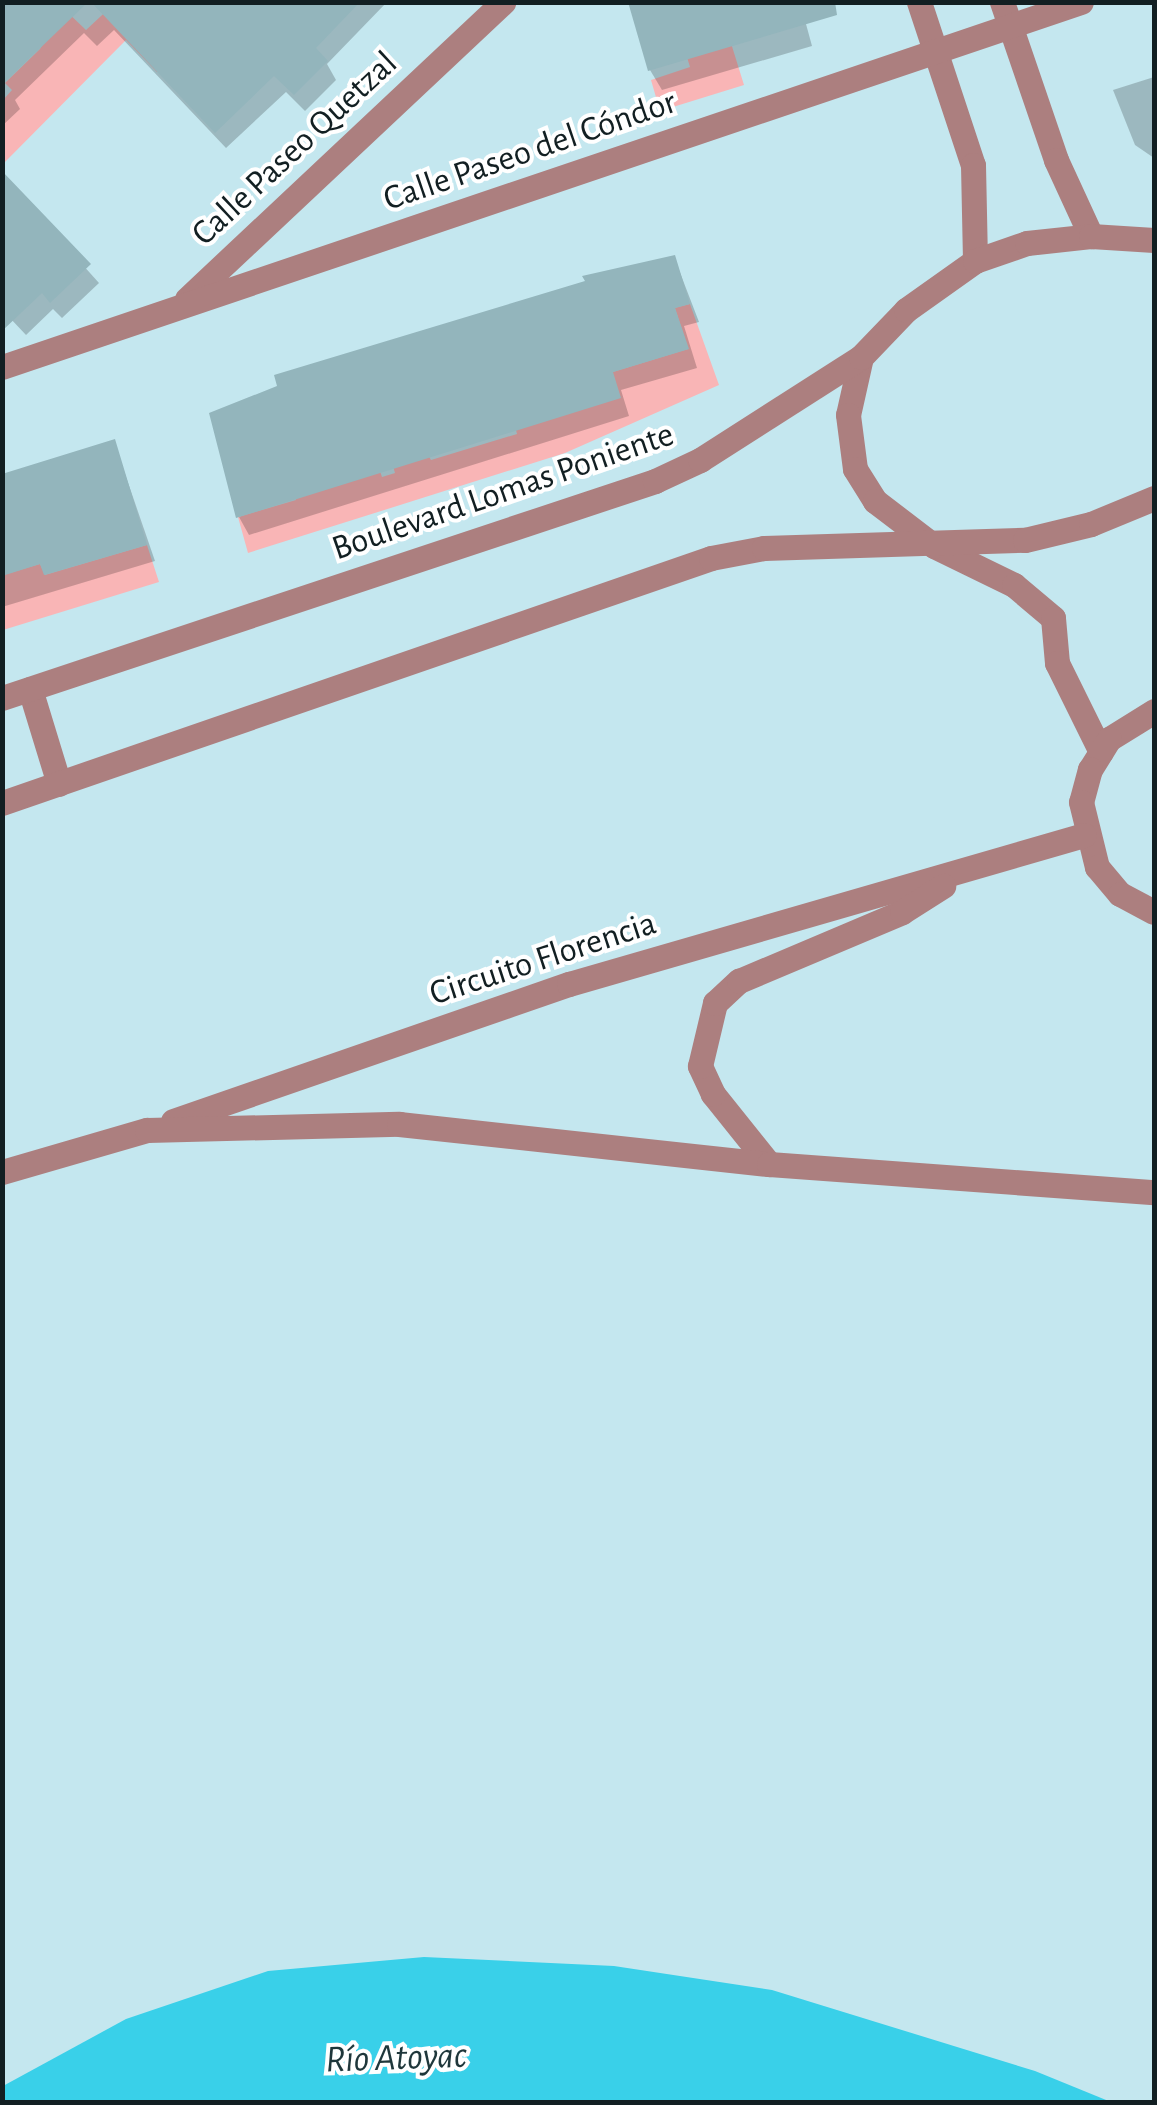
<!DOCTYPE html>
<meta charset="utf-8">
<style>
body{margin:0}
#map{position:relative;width:1157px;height:2105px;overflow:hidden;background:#c4e7ef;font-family:"Alegreya Sans",sans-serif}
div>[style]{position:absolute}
.green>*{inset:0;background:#f9b5b6}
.water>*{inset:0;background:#39d0e9}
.shadow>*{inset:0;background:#0003}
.building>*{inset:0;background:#93b5bc}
.minor>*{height:25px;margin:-12.5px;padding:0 12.5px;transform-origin:12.5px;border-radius:12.5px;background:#ac7f7f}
.tertiary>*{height:25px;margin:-12.5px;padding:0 12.5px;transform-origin:12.5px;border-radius:12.5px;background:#ac7f7f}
span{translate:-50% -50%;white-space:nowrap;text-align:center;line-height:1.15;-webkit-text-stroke:8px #fff;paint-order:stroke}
.street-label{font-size:35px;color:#121f22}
.water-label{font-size:38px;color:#1f373b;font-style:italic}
.frame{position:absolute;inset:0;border:5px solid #121f22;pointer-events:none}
</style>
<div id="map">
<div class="green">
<div style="clip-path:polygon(115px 3px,178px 52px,157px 72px,126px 40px,3px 164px,3px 100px,12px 90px,5px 83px,40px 49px,63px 8px,86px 30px)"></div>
<div style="clip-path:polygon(722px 14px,744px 85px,660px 111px,651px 80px,690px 67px,678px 28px)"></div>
<div style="clip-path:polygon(690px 304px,719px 385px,565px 453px,248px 553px,238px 517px,296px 500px,290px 480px,379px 468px,382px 477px,395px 473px,392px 463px,427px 453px,431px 460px,517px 434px,504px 383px,613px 372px,688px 349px,675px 308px)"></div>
<div style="clip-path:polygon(147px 545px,159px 582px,3px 630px,3px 575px,40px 564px,45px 575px)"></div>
</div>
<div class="water">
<div style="clip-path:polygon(424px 1957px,614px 1966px,772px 1990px,1035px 2071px,1111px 2102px,3px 2102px,3px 2086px,126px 2019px,268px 1971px)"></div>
</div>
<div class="shadow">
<div style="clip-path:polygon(2px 2px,387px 2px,327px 64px,336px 80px,305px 111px,286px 92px,226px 148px,114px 30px,97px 46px,84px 33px,15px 100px,20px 109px,2px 126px)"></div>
<div style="clip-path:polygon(800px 2px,812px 46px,662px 90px,650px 70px)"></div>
<div style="clip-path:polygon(1154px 77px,1154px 158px,1135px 145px,1113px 90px)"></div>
<div style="clip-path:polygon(2px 175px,99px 283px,62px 318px,53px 309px,26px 335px,9px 317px)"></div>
<div style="clip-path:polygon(674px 257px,699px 322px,684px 326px,697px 368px,621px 390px,629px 416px,249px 535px,239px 517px)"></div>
<div style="clip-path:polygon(114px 442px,155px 561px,2px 607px,2px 479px)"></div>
</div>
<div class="building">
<div style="clip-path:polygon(2px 2px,88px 2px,2px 85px)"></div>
<div style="clip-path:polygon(91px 2px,360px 2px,316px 48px,328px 61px,294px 95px,274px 76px,215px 133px)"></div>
<div style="clip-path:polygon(628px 2px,835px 2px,837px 15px,648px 71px)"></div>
<div style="clip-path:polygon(2px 171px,91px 264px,50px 303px,42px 293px,2px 331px)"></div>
<div style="clip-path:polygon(675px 255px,690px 304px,675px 308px,689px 349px,613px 372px,621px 398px,236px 518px,209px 413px,277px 386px,274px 375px,585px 281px,582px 276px)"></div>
<div style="clip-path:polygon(115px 439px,147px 545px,44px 575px,40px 564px,2px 576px,2px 474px)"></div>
</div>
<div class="minor">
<div style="left:919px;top:2px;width:172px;rotate:71.7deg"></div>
<div style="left:973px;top:165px;width:96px;rotate:88.8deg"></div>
<div style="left:1002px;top:2px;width:167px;rotate:71.1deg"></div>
<div style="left:1056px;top:160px;width:84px;rotate:65.3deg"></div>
<div style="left:187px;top:299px;width:434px;rotate:-43.2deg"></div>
<div style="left:2px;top:367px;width:1139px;rotate:-18.69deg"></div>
<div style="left:934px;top:546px;width:89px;rotate:26deg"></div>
<div style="left:1014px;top:585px;width:51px;rotate:40.2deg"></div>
<div style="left:1053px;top:618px;width:45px;rotate:84.9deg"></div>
<div style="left:1057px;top:663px;width:99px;rotate:63.7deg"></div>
<div style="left:1154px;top:711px;width:53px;rotate:148.1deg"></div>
<div style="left:1109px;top:739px;width:36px;rotate:122deg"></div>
<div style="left:1090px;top:769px;width:34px;rotate:105deg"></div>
<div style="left:1081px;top:802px;width:67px;rotate:76.2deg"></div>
<div style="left:1097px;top:867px;width:35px;rotate:50deg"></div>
<div style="left:1120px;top:894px;width:38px;rotate:28deg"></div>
<div style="left:173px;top:1121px;width:419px;rotate:-19.1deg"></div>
<div style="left:569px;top:984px;width:536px;rotate:-16.14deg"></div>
<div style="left:769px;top:1164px;width:90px;rotate:-128.7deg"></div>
<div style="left:713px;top:1094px;width:31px;rotate:-115deg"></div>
<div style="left:700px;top:1066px;width:65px;rotate:-76.6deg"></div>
<div style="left:715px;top:1003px;width:33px;rotate:-43deg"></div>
<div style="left:739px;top:981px;width:177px;rotate:-22.9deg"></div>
<div style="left:902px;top:912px;width:49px;rotate:-32.4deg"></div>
<div style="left:2px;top:1172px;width:151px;rotate:-16.2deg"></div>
<div style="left:147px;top:1130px;width:252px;rotate:-1.4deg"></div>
<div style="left:399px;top:1124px;width:372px;rotate:6.2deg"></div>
<div style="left:769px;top:1164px;width:386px;rotate:4.2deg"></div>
</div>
<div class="tertiary">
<div style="left:861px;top:357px;width:59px;rotate:102.6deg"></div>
<div style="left:848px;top:415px;width:54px;rotate:82.6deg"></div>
<div style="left:855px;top:469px;width:38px;rotate:58deg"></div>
<div style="left:875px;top:501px;width:74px;rotate:37.3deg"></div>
<div style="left:30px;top:689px;width:99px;rotate:73deg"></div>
<div style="left:2px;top:698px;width:688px;rotate:-18.38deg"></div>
<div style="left:655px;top:481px;width:50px;rotate:-25deg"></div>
<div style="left:700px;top:460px;width:191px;rotate:-32.6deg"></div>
<div style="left:861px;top:357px;width:65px;rotate:-46.2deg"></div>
<div style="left:906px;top:310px;width:85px;rotate:-35.4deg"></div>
<div style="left:975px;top:261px;width:55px;rotate:-19.1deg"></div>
<div style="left:1027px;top:243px;width:64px;rotate:-6.2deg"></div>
<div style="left:1091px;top:236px;width:63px;rotate:3.6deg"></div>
<div style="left:2px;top:803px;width:750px;rotate:-19.06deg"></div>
<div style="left:711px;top:558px;width:54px;rotate:-10.7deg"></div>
<div style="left:764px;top:548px;width:261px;rotate:-1.8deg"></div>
<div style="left:1025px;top:540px;width:68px;rotate:-13.6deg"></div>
<div style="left:1091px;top:524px;width:68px;rotate:-22.4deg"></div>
</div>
<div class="street-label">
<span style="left:295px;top:149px;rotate:-43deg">Calle Paseo Quetzal</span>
<span style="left:530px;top:151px;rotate:-19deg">Calle Paseo del Cóndor</span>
<span style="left:503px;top:492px;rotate:-19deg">Boulevard Lomas Poniente</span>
<span style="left:543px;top:959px;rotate:-18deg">Circuito Florencia</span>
</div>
<div class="water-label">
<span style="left:396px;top:2059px;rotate:-2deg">Río Atoyac</span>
</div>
<div class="frame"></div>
</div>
